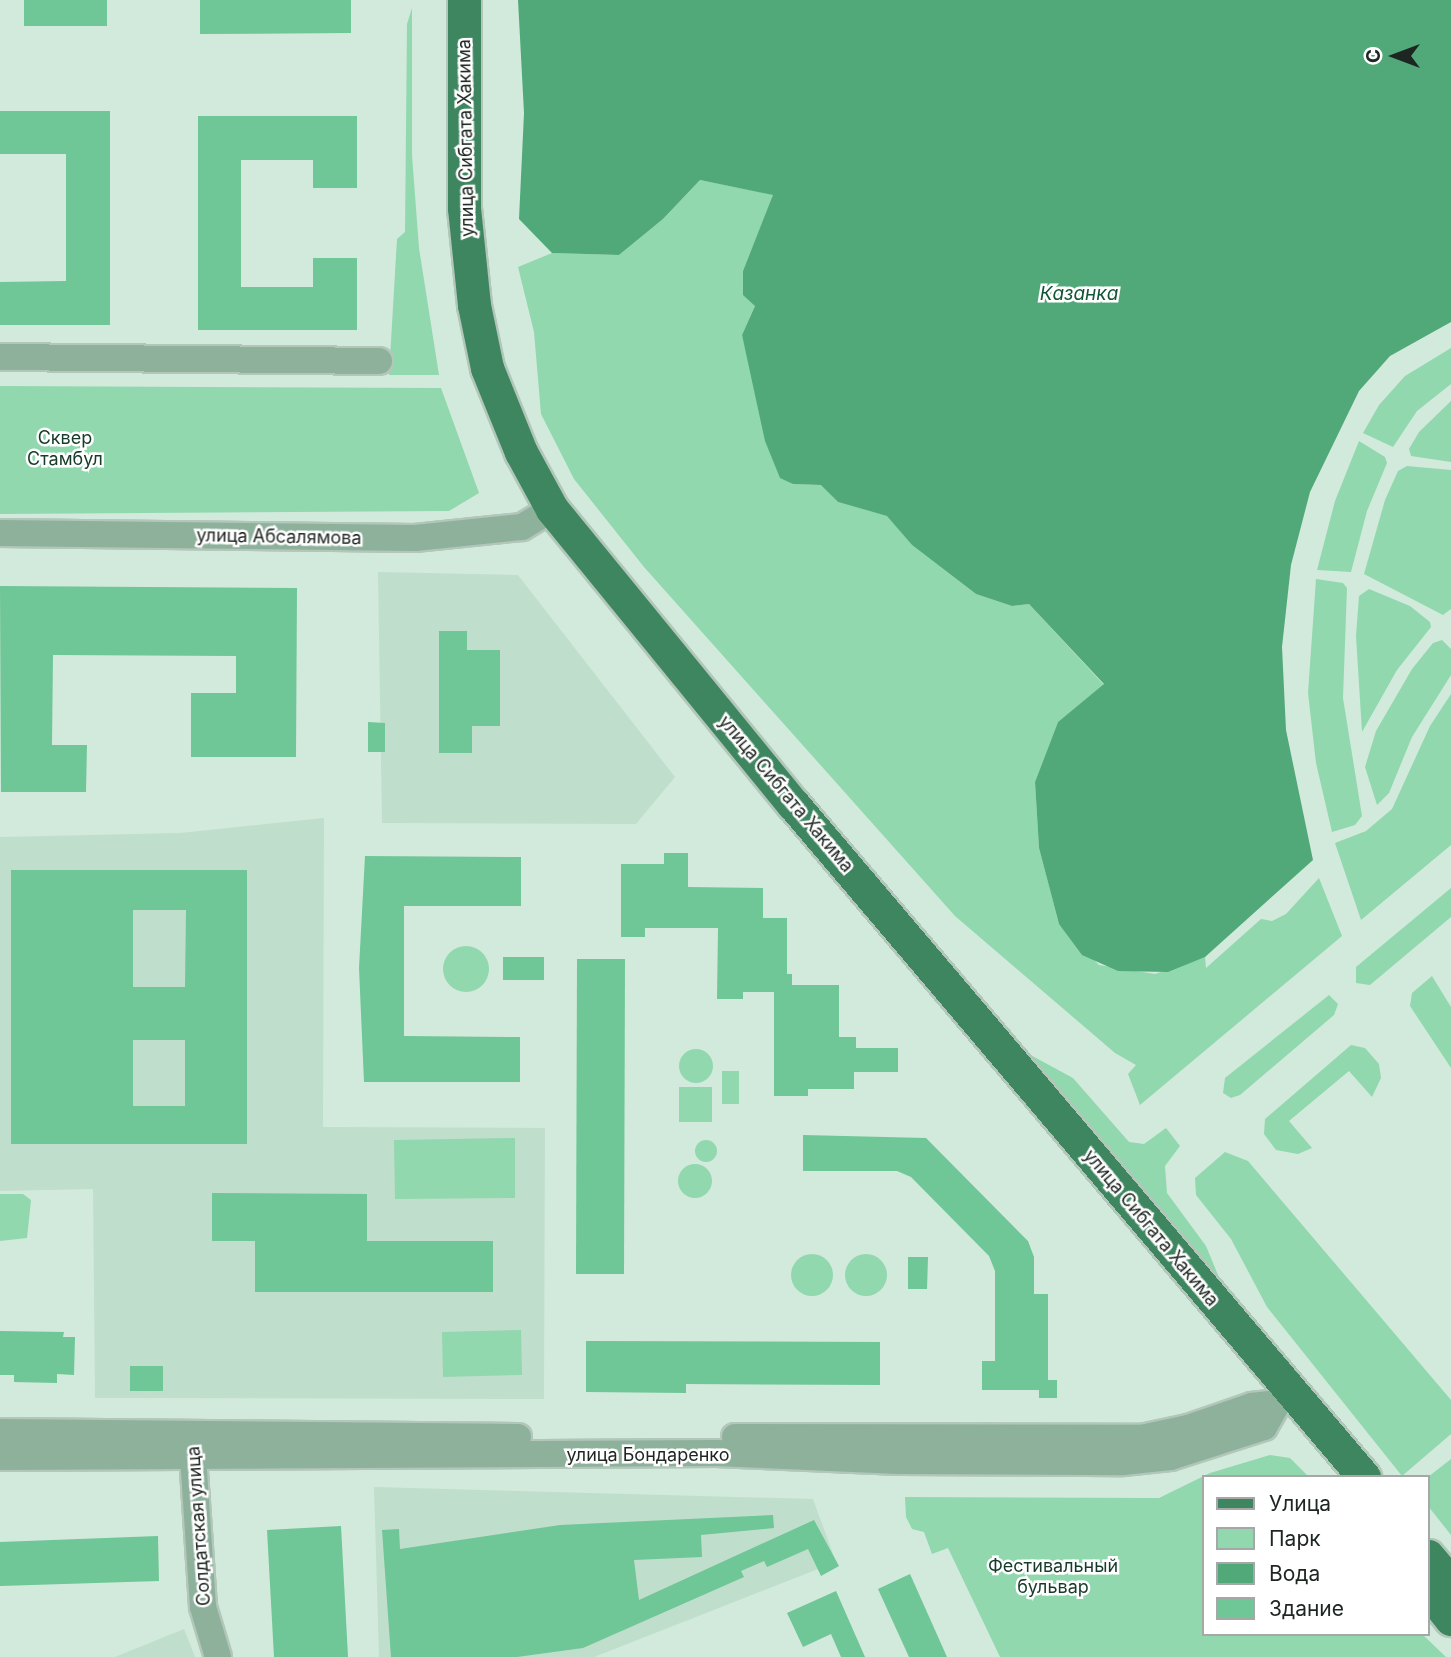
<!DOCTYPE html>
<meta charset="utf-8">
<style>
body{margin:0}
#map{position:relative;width:1451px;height:1657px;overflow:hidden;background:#d2eadb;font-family:Inter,sans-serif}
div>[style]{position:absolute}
.built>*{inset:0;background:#c0decc}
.green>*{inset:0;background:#91d8af}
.round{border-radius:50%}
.water>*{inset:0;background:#51a97a}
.building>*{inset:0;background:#6fc697}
.roads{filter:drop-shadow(2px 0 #b2c7ba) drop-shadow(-2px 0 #b2c7ba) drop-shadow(0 2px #b2c7ba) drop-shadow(0 -2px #b2c7ba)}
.minor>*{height:26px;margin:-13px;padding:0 13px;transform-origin:13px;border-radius:13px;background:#8eb19c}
.major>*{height:33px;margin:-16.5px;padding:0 16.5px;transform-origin:16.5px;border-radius:16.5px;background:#3e8660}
span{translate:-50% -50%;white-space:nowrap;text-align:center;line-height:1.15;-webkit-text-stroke:5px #fff;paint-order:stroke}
.street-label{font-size:18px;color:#1e2621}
.park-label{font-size:18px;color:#163c29}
.water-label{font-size:19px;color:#135637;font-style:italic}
.legend{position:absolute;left:1202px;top:1475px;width:228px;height:161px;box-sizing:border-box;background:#fff;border:2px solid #a5a8a6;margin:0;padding:9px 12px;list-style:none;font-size:21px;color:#1e2621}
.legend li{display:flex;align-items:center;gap:14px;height:35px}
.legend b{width:35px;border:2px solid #a5a8a6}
.north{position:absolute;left:1360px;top:21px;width:70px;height:70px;-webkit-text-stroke:5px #fff;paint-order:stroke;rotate:270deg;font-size:19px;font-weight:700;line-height:28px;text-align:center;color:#1e2621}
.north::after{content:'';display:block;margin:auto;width:24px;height:32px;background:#1e2621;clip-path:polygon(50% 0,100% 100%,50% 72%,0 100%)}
</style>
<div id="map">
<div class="built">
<div style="clip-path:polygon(378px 572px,518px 575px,675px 777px,636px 824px,382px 823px)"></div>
<div style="clip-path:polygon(324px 818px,323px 1127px,545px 1128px,544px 1399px,95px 1398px,93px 1189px,0 1191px,0 837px,180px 833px)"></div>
<div style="clip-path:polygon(374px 1487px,813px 1499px,836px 1562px,594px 1657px,379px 1657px)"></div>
<div style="clip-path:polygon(184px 1629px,195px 1657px,115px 1657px)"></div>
</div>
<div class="green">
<div style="clip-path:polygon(412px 8px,412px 155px,419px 248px,439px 375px,389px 375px,397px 239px,405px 232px,407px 24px)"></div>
<div style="clip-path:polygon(700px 180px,774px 195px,743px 271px,755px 306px,742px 335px,754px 384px,793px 484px,822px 485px,838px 502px,888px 516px,912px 545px,976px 594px,1012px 606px,1029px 604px,1104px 685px,1058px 722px,1035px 782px,1039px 848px,1059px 924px,1099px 965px,1155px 974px,1205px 957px,1206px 968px,1261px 919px,1272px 921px,1286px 914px,1319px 878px,1342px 936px,1140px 1105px,1128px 1074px,1136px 1065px,1115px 1053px,955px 916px,644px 567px,574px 479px,541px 414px,534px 332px,518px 267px,552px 253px,619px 255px,663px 219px)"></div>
<div style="clip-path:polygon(1451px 348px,1451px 384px,1417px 411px,1393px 447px,1363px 433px,1379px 405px,1405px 376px)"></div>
<div style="clip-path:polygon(0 386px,441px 388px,479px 493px,449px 511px,0 514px)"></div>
<div style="clip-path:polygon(1451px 401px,1451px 462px,1411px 456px,1409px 449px,1419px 432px)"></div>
<div style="clip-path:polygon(1359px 441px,1385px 457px,1387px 463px,1367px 511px,1351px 572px,1317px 570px,1335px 501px)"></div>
<div style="clip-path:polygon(1407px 466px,1451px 470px,1451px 609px,1443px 615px,1364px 574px,1385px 500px,1398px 471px)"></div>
<div style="clip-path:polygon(1316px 579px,1343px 583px,1347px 588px,1343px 698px,1362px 816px,1355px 825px,1332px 832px,1316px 763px,1308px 693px)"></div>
<div style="clip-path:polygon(1369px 589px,1410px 606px,1430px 622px,1431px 627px,1397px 670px,1362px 732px,1356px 636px,1359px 596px)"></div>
<div style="clip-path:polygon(1442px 640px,1451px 649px,1451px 675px,1412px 737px,1389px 793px,1377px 805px,1365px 767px,1376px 731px,1412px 669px,1433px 643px)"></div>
<div style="clip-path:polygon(1451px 694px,1451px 845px,1361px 920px,1335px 843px,1366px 831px,1392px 809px,1430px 726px)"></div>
<div style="clip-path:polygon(1451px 888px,1451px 917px,1370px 985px,1356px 983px,1356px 967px)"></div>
<div class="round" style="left:443px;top:946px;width:46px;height:46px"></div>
<div style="clip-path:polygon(1432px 976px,1451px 1007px,1451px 1068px,1410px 1006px,1412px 993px)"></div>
<div style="clip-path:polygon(1329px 995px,1338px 1004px,1334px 1015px,1240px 1095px,1231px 1098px,1223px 1093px,1225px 1078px)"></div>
<div style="clip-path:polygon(1351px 1045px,1365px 1048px,1379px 1064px,1381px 1078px,1372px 1097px,1349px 1071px,1289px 1121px,1312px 1148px,1298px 1154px,1276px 1150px,1264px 1134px,1265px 1119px)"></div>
<div class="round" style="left:679px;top:1049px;width:34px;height:34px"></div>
<div style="clip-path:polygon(1025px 1052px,1073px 1078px,1129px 1142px,1144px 1144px,1166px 1128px,1180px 1146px,1165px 1166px,1167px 1193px,1206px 1246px,1223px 1287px)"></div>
<div style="clip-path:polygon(722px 1071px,739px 1071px,739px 1104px,722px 1104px)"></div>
<div style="clip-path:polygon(679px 1087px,712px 1087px,712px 1122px,679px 1122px)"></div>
<div style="clip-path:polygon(515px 1138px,515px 1198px,395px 1199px,394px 1140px)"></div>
<div class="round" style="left:695px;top:1140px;width:22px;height:22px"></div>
<div style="clip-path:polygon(1225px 1152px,1248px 1161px,1451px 1400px,1451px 1434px,1402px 1476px,1267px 1307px,1231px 1239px,1196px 1195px,1195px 1178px)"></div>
<div class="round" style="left:678px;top:1164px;width:34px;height:34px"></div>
<div style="clip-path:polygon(0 1194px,23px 1194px,31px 1200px,27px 1238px,0 1241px)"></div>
<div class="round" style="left:791px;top:1254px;width:42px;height:42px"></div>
<div class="round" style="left:845px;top:1254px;width:42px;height:42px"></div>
<div style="clip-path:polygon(521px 1330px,522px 1375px,443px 1377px,442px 1332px)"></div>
<div style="clip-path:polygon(1270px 1455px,1290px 1458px,1309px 1477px,1204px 1477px,1204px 1634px,1422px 1634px,1446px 1657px,1000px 1657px,948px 1548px,932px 1554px,924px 1532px,912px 1529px,906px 1517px,905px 1497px,1159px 1498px,1210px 1473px)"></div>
<div style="clip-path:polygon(1451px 1459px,1451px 1535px,1428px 1506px,1428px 1477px)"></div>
</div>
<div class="water">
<div style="clip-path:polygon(518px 0,1451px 0,1451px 322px,1390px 356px,1359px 391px,1310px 492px,1291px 565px,1282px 647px,1286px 730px,1313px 860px,1205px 957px,1168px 972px,1118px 971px,1082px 955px,1059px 924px,1039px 848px,1035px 782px,1058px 722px,1104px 684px,1029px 604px,1012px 606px,976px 594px,912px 545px,887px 516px,838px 502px,821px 485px,793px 484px,780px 478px,765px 441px,742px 335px,755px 306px,743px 295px,743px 271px,773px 195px,700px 180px,663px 219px,619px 255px,552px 253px,519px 219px,524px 113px)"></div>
</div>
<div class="building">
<div style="clip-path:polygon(24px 0,107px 0,107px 26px,24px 26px)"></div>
<div style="clip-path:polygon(200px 0,351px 0,351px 33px,200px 34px)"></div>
<div style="clip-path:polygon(0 111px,110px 111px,110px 325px,0 325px,0 282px,66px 281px,66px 154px,0 154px)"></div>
<div style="clip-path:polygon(198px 116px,357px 116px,357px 188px,313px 188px,313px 160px,241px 160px,241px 287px,313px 287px,313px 258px,357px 258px,357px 330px,198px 330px)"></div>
<div style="clip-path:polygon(0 586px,297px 588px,296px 757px,191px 757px,191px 693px,236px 693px,236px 656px,53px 655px,52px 745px,87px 745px,86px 792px,1px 792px)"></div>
<div style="clip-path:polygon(439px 631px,467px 631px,467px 650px,500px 650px,500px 726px,472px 726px,472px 753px,439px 753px)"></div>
<div style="clip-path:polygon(368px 722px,385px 723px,385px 752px,368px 752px)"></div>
<div style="clip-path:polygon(664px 853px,688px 853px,688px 887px,763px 888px,763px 918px,787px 918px,787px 974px,792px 974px,792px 985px,839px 985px,839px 1037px,856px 1037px,856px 1048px,898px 1048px,898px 1072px,854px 1072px,854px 1089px,808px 1089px,808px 1096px,774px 1096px,774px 992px,743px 992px,743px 999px,717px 999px,718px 928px,645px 928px,645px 937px,621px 937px,621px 864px,664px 864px)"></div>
<div style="clip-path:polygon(365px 856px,521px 857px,521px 906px,404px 906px,404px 1036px,520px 1037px,520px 1082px,364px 1082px,359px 968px)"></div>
<div style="clip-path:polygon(evenodd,11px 870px,247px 870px,247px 1144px,11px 1144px,11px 870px,133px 910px,186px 910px,185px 987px,133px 987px,133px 910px,11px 870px,133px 1040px,185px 1040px,185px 1106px,133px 1106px,133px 1040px)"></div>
<div style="clip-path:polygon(503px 957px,544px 957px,544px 980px,503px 980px)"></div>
<div style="clip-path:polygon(577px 959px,625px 959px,624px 1274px,576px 1274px)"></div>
<div style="clip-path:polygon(803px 1135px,926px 1138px,1028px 1241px,1034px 1257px,1034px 1294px,1048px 1294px,1048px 1380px,1057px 1380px,1057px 1398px,1039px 1398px,1039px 1390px,982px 1390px,982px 1361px,995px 1361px,995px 1271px,989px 1256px,911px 1177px,897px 1171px,803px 1171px)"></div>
<div style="clip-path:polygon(212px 1193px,367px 1194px,367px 1241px,493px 1241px,493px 1292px,255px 1292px,255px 1241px,212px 1241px)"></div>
<div style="clip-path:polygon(908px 1257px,928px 1257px,927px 1289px,908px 1289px)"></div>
<div style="clip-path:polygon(0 1331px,64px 1332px,63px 1337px,75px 1337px,74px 1375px,57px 1374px,57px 1383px,14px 1382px,14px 1375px,0 1375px)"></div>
<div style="clip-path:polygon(586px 1341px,880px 1342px,880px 1385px,686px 1384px,686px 1393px,586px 1392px)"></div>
<div style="clip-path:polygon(130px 1366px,163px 1366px,163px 1391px,130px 1391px)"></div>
<div style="clip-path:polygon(773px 1515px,774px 1528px,701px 1535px,702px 1557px,634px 1560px,639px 1600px,814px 1520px,839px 1566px,821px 1576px,808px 1549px,767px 1567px,764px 1561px,741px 1571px,744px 1577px,583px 1648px,517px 1657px,391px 1657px,382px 1530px,399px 1529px,400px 1549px,560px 1525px)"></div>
<div style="clip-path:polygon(341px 1526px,348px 1657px,274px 1657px,267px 1530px)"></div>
<div style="clip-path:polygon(158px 1536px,159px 1581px,0 1586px,0 1542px)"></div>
<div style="clip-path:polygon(910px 1574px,947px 1657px,909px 1657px,878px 1589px)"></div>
<div style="clip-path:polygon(836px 1591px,865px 1657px,841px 1657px,831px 1634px,803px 1647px,787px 1613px)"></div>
</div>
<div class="roads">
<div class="minor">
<div style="left:0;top:357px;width:379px;rotate:0.6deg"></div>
<div style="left:0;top:533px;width:415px;rotate:0.7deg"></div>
<div style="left:415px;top:538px;width:108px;rotate:-5.9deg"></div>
<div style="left:522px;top:527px;width:35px;rotate:-31deg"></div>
<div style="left:0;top:1432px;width:518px;rotate:0.55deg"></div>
<div style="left:735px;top:1437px;width:406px;rotate:0.1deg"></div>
<div style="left:1141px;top:1438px;width:48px;rotate:-12deg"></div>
<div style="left:1188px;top:1428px;width:68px;rotate:-19deg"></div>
<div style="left:1252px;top:1406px;width:26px;rotate:-7deg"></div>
<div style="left:192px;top:1441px;width:166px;rotate:86.2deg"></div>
<div style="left:203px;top:1607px;width:52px;rotate:73.3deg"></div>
<div style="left:0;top:1457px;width:716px;rotate:-0.32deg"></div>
<div style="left:716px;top:1453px;width:183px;rotate:2.5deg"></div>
<div style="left:899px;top:1461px;width:224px;rotate:0.3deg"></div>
<div style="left:1123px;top:1462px;width:48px;rotate:-5.9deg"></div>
<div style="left:1171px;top:1457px;width:98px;rotate:-17.9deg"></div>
<div style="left:1264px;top:1427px;width:28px;rotate:-60deg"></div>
<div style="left:1278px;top:1403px;width:17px;rotate:-40deg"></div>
</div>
<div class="major">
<div style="left:464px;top:0;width:208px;rotate:90deg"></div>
<div style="left:464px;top:208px;width:98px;rotate:84.1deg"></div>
<div style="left:474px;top:305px;width:64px;rotate:78.3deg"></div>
<div style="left:487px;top:368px;width:91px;rotate:68deg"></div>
<div style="left:521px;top:452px;width:65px;rotate:61.5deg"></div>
<div style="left:552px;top:509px;width:381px;rotate:50.8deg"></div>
<div style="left:793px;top:804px;width:883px;rotate:49.69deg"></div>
<div style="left:1428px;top:1556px;width:35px;rotate:50deg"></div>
<div style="left:1428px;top:1590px;width:37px;rotate:52deg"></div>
</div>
</div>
<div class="street-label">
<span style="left:466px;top:138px;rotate:-91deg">улица Сибгата Хакима</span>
<span style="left:279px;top:537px;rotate:1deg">улица Абсалямова</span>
<span style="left:786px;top:794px;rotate:50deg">улица Сибгата Хакима</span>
<span style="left:1151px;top:1228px;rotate:50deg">улица Сибгата Хакима</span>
<span style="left:648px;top:1455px">улица Бондаренко</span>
<span style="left:199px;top:1526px;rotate:-94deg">Солдатская улица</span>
</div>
<div class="park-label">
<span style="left:65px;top:449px">Сквер<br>Стамбул</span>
<span style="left:1053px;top:1577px">Фестивальный<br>бульвар</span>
</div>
<div class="water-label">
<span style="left:1079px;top:294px">Казанка</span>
</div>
<ul class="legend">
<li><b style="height:9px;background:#3e8660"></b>Улица</li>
<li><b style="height:19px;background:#91d8af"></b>Парк</li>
<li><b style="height:19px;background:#51a97a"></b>Вода</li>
<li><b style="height:19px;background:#6fc697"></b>Здание</li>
</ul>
<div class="north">С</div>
</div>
